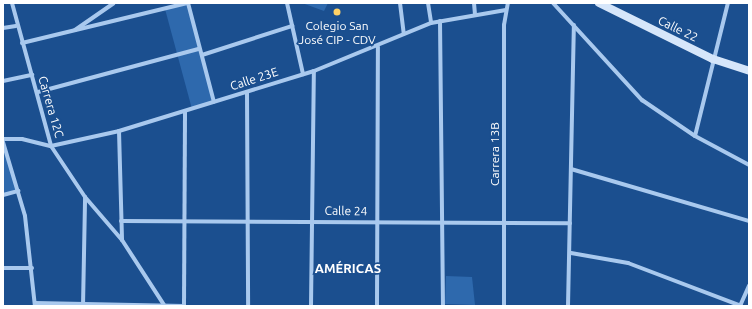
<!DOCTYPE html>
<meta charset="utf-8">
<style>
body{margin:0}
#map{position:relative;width:752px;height:309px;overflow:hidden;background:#1b4f8f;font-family:Ubuntu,sans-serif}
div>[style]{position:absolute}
.green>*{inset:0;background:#2e69ad}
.street>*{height:4px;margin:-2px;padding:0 2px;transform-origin:2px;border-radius:2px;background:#a9c9ee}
.secondary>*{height:8px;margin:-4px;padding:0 4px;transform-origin:4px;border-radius:4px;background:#d6e6fa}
.dots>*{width:11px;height:11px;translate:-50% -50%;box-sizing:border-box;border:2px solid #1b4f8f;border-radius:50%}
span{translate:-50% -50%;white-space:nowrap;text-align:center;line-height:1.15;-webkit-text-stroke:3.5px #1b4f8f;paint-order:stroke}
.poi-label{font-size:12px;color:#fff}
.street-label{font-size:12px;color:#fff}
.neighbourhood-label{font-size:13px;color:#fff;font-weight:700}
.frame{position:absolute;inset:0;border:4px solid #fff;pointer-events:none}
</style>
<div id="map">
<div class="green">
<div style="clip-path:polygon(187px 3px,214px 102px,192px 109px,165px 9px)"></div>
<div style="clip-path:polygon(302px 3px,328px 3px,324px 11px)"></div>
<div style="clip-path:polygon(3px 142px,18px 191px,3px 194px)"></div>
<div style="clip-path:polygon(446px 276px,472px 277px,475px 305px,445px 304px)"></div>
</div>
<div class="street">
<div style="left:12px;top:3px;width:148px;rotate:74.7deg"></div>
<div style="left:51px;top:146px;width:61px;rotate:56.3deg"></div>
<div style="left:85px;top:197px;width:57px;rotate:49.3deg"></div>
<div style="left:122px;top:240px;width:77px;rotate:57.1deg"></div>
<div style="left:188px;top:3px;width:102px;rotate:75.3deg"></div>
<div style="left:287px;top:3px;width:73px;rotate:77.3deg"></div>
<div style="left:400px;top:3px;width:31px;rotate:83deg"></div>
<div style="left:428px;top:3px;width:20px;rotate:81deg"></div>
<div style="left:474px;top:3px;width:11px;rotate:85deg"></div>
<div style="left:553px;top:3px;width:132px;rotate:47.5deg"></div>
<div style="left:642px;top:100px;width:64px;rotate:34.2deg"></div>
<div style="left:695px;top:136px;width:61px;rotate:28.2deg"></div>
<div style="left:440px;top:21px;width:285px;rotate:89.4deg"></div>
<div style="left:3px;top:28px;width:13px;rotate:-9deg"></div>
<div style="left:75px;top:30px;width:47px;rotate:-34.7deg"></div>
<div style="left:22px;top:43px;width:170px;rotate:-13.6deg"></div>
<div style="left:202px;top:55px;width:95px;rotate:-17.9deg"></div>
<div style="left:3px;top:81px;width:30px;rotate:-12deg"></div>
<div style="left:38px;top:92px;width:167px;rotate:-15deg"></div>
<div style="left:247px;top:92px;width:214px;rotate:89.7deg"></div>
<div style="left:119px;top:131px;width:109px;rotate:88.4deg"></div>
<div style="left:695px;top:136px;width:137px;rotate:-76.1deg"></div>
<div style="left:3px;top:139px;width:19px"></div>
<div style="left:22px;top:139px;width:30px;rotate:14deg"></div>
<div style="left:51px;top:146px;width:70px;rotate:-12.4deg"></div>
<div style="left:119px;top:131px;width:204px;rotate:-17.1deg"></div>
<div style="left:314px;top:71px;width:126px;rotate:-22.3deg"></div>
<div style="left:431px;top:23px;width:76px;rotate:-9.8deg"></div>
<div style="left:3px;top:142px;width:77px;rotate:73.4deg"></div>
<div style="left:25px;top:216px;width:91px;rotate:83.7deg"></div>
<div style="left:571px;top:169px;width:185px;rotate:16.3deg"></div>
<div style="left:3px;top:195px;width:16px;rotate:-15deg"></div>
<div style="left:121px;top:221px;width:449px;rotate:0.3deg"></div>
<div style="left:571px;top:253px;width:58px;rotate:10deg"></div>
<div style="left:628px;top:263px;width:121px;rotate:20.8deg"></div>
<div style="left:3px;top:268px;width:29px"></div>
<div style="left:35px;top:303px;width:149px;rotate:1.2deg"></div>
<div style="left:83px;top:306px;width:109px;rotate:-88.9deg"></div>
<div style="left:184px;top:306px;width:194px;rotate:-89.7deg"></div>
<div style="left:311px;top:306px;width:235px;rotate:-89.3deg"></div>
<div style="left:377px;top:306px;width:259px;rotate:-89.8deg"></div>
<div style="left:504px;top:306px;width:281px;rotate:-90deg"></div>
<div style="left:504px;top:25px;width:22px;rotate:-80deg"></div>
<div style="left:568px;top:306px;width:281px;rotate:-88.8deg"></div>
<div style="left:740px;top:306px;width:22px;rotate:-66deg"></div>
</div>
<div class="secondary">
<div style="left:599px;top:3px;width:127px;rotate:26.2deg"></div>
<div style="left:713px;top:59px;width:38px;rotate:18deg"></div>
</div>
<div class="dots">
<div style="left:337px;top:12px;background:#ffd166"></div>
</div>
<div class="poi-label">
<span style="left:337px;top:33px">Colegio San<br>José CIP - CDV</span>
</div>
<div class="street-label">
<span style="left:678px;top:29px;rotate:26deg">Calle 22</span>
<span style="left:254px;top:79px;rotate:-18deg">Calle 23E</span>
<span style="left:51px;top:107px;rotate:74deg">Carrera 12C</span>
<span style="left:495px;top:154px;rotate:-90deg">Carrera 13B</span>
<span style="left:346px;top:211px;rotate:1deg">Calle 24</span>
</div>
<div class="neighbourhood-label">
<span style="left:348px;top:268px">AMÉRICAS</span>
</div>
<div class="frame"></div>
</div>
